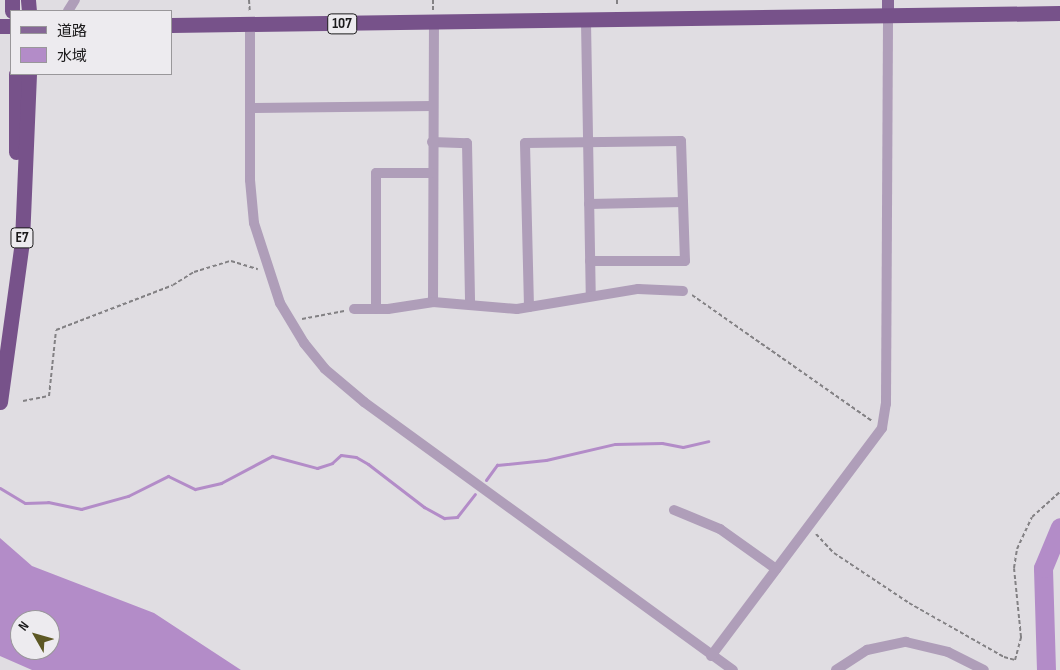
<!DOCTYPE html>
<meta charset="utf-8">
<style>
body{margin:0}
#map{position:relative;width:1060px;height:670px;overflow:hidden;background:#e0dde2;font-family:"Sofia Sans Condensed","Noto Sans JP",sans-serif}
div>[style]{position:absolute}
.water>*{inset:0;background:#b38cc8}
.stream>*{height:3px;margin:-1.5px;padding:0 1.5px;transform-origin:1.5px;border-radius:1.5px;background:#b38cc8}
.river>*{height:19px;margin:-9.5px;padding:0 9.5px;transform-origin:9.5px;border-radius:9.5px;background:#b38cc8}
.path>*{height:2px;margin-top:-1px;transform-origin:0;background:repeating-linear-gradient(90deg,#838184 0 4px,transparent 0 6.5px)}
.minor>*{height:10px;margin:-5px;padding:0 5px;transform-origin:5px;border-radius:5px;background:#af9eb9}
.major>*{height:12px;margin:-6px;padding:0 6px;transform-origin:6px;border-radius:6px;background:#866797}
.highway>*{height:15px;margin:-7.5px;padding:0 7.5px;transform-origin:7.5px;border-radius:7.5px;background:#77528a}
span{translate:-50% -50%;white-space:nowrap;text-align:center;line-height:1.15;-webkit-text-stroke:5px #edebef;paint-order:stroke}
.shield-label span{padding:1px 4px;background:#edebef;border:1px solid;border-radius:4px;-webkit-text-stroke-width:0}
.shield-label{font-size:15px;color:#1b1a1b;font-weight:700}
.legend{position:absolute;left:10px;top:10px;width:162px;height:65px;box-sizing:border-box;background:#edebef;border:1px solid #99979a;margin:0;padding:6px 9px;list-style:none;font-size:15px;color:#1b1a1b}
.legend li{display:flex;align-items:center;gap:10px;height:25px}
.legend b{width:25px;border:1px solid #99979a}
.north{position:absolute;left:10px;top:610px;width:50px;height:50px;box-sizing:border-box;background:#edebef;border:1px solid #99979a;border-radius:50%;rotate:308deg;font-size:14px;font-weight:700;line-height:20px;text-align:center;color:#1b1a1b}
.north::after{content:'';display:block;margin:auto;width:18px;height:22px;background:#5d5824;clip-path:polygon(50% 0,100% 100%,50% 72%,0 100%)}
</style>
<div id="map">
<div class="water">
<div style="clip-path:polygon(evenodd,0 538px,32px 566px,154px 613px,241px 670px,32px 670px,0 656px,0 538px,20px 620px,50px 620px,50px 650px,20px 650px,20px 620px)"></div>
</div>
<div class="stream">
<div style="left:486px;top:480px;width:19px;rotate:-54deg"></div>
<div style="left:497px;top:465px;width:49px;rotate:-5.8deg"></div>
<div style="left:546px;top:460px;width:71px;rotate:-13.1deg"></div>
<div style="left:615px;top:444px;width:47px;rotate:-1.2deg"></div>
<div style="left:662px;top:443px;width:21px;rotate:11deg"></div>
<div style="left:683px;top:447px;width:26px;rotate:-13deg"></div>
<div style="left:0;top:488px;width:29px;rotate:31deg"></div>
<div style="left:25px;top:503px;width:23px;rotate:-2deg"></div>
<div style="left:48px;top:502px;width:34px;rotate:12deg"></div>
<div style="left:81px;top:509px;width:49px;rotate:-15.5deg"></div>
<div style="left:128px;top:496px;width:45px;rotate:-26.6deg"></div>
<div style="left:168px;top:476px;width:30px;rotate:26deg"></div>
<div style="left:195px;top:489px;width:27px;rotate:-13deg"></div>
<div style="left:221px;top:483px;width:58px;rotate:-27.9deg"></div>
<div style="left:272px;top:456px;width:47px;rotate:14.9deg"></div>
<div style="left:317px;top:468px;width:16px;rotate:-18deg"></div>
<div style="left:332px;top:463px;width:12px;rotate:-42deg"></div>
<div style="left:341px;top:455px;width:15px;rotate:8deg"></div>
<div style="left:356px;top:457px;width:14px;rotate:30deg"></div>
<div style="left:368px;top:464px;width:71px;rotate:37.5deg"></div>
<div style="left:424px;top:507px;width:23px;rotate:29deg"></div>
<div style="left:444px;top:518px;width:13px;rotate:-4deg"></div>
<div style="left:457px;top:517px;width:29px;rotate:-52deg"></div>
</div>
<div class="river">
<div style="left:1046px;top:670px;width:102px;rotate:-91.7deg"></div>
<div style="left:1043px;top:568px;width:44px;rotate:-67.5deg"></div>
</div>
<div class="path">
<div style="left:249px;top:0;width:13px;rotate:86deg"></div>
<div style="left:433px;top:0;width:10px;rotate:90deg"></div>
<div style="left:617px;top:0;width:6px;rotate:90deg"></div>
<div style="left:692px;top:295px;width:220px;rotate:35deg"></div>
<div style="left:302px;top:319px;width:43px;rotate:-10.8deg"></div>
<div style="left:23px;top:401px;width:26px;rotate:-11deg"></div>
<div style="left:49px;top:396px;width:66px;rotate:-83.9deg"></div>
<div style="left:56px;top:330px;width:125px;rotate:-21deg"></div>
<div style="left:173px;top:285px;width:25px;rotate:-32deg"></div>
<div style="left:194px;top:272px;width:39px;rotate:-17deg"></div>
<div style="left:231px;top:261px;width:28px;rotate:17deg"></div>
<div style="left:816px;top:534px;width:26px;rotate:47deg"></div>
<div style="left:834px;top:553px;width:90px;rotate:33.7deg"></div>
<div style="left:909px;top:603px;width:109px;rotate:29.6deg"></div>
<div style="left:1004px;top:657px;width:11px;rotate:15deg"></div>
<div style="left:1015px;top:660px;width:24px;rotate:-75deg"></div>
<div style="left:1021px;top:637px;width:69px;rotate:-95.8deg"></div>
<div style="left:1014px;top:568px;width:19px;rotate:-81deg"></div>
<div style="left:1017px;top:549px;width:35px;rotate:-65deg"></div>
<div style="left:1032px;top:517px;width:38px;rotate:-42deg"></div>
</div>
<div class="minor">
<div style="left:68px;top:11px;width:13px;rotate:-58deg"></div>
<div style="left:586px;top:22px;width:274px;rotate:89deg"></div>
<div style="left:250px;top:24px;width:156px;rotate:90deg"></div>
<div style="left:250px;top:180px;width:43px;rotate:84.7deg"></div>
<div style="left:254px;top:223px;width:84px;rotate:72deg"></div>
<div style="left:280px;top:303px;width:47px;rotate:59deg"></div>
<div style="left:304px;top:343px;width:33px;rotate:51deg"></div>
<div style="left:325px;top:369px;width:51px;rotate:40.2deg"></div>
<div style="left:364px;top:402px;width:456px;rotate:36deg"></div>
<div style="left:250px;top:108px;width:182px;rotate:-0.6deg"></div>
<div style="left:432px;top:142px;width:35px;rotate:2deg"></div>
<div style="left:467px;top:143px;width:160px;rotate:88.9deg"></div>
<div style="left:589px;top:204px;width:94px;rotate:-1.2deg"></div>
<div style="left:433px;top:302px;width:279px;rotate:-89.8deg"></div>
<div style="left:529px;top:307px;width:164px;rotate:-91.4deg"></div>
<div style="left:525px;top:143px;width:156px;rotate:-0.7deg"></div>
<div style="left:681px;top:141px;width:120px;rotate:88.1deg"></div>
<div style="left:685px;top:261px;width:95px;rotate:180deg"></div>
<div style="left:354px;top:309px;width:34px"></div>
<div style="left:388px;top:309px;width:46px;rotate:-8.8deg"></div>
<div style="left:433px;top:302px;width:84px;rotate:4.8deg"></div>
<div style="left:517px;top:309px;width:123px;rotate:-9.4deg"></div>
<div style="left:638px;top:289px;width:45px;rotate:2.5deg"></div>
<div style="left:376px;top:309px;width:136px;rotate:-90deg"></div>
<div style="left:376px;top:173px;width:56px"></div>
<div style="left:674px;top:510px;width:50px;rotate:22.4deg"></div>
<div style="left:720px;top:529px;width:69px;rotate:35.5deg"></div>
<div style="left:711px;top:656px;width:285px;rotate:-53.1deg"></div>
<div style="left:882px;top:428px;width:24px;rotate:-81deg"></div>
<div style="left:886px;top:404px;width:388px;rotate:-89.7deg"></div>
<div style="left:836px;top:670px;width:37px;rotate:-33deg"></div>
<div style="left:867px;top:650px;width:40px;rotate:-12deg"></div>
<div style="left:906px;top:642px;width:43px;rotate:13.4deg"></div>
<div style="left:948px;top:652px;width:40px;rotate:26.6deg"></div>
</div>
<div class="major">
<div style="left:888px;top:16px;width:16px;rotate:-90deg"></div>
</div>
<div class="highway">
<div style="left:12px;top:0;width:11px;rotate:90deg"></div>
<div style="left:28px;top:0;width:11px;rotate:85deg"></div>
<div style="left:171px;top:25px;width:889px;rotate:-0.77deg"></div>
<div style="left:0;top:26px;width:11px"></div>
<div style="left:16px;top:74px;width:78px;rotate:90deg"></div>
<div style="left:0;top:402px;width:162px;rotate:-82.2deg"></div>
<div style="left:22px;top:241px;width:167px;rotate:-87.6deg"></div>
</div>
<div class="shield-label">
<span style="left:342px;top:24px">107</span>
<span style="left:22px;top:238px">E7</span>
</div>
<ul class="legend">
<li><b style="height:6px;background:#866797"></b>道路</li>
<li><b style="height:14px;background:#b38cc8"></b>水域</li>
</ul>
<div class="north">N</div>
</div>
